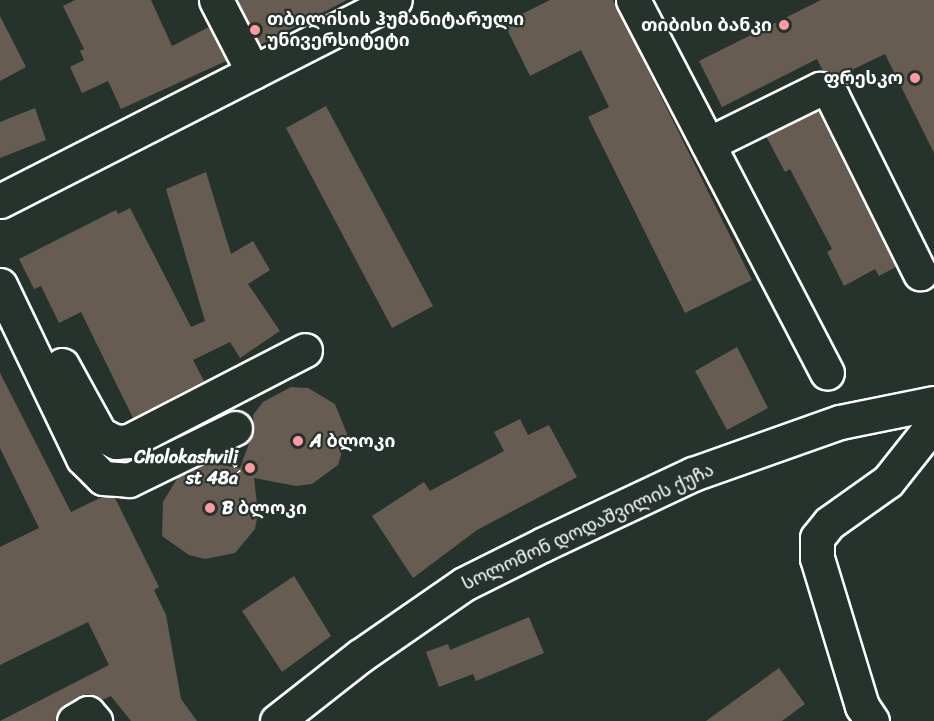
<!DOCTYPE html>
<meta charset="utf-8">
<style>
body{margin:0}
#map{position:relative;width:934px;height:721px;overflow:hidden;background:#26332d;font-family:Sriracha,"Noto Sans Georgian",sans-serif}
div>[style]{position:absolute}
.building>*{inset:0;background:#675c51}
.path>*{height:4px;margin-top:-2px;transform-origin:0;background:repeating-linear-gradient(90deg,#fff 0 6px,transparent 0 10.5px)}
.roads{filter:drop-shadow(2px 0 #fff) drop-shadow(-2px 0 #fff) drop-shadow(0 2px #fff) drop-shadow(0 -2px #fff)}
.minor>*{height:33px;margin:-16.5px;padding:0 16.5px;transform-origin:16.5px;border-radius:16.5px;background:#26332d}
.major>*{height:33px;margin:-16.5px;padding:0 16.5px;transform-origin:16.5px;border-radius:16.5px;background:#26332d}
.dots>*{width:16px;height:16px;translate:-50% -50%;box-sizing:border-box;border:3px solid #26332d;border-radius:50%}
span{translate:-50% -50%;white-space:nowrap;text-align:center;line-height:1.15;-webkit-text-stroke:4.5px #26332d;paint-order:stroke}
.poi-label{font-size:18px;color:#fff;font-weight:700}
.left{translate:0 -50%;text-align:left}
.right{translate:-100% -50%;text-align:right}
.street-label{font-size:18px;color:#fff}
</style>
<div id="map">
<div class="building">
<div style="clip-path:polygon(75px 0,151px 0,172px 46px,209px 27px,226px 61px,121px 109px,108px 81px,82px 93px,70px 67px,84px 60px,80px 51px,84px 49px,63px 6px)"></div>
<div style="clip-path:polygon(237px 0,347px 0,260px 45px)"></div>
<div style="clip-path:polygon(550px 0,613px 0,752px 280px,685px 313px,588px 117px,609px 107px,581px 50px,530px 76px,504px 23px)"></div>
<div style="clip-path:polygon(821px 0,934px 0,934px 153px,885px 54px,837px 77px,823px 71px,817px 59px,722px 107px,699px 61px)"></div>
<div style="clip-path:polygon(0 16px,26px 67px,0 81px)"></div>
<div style="clip-path:polygon(326px 106px,433px 306px,392px 328px,286px 128px)"></div>
<div style="clip-path:polygon(35px 108px,46px 140px,0 158px,0 122px)"></div>
<div style="clip-path:polygon(818px 111px,896px 267px,879px 276px,875px 269px,844px 286px,827px 252px,832px 249px,790px 169px,785px 172px,766px 136px)"></div>
<div style="clip-path:polygon(206px 172px,231px 254px,253px 241px,270px 270px,248px 284px,280px 331px,240px 358px,230px 342px,193px 360px,204px 381px,133px 418px,81px 312px,59px 323px,41px 286px,34px 289px,19px 259px,116px 210px,118px 214px,130px 208px,191px 327px,205px 321px,166px 189px)"></div>
<div style="clip-path:polygon(737px 347px,768px 408px,727px 430px,695px 371px)"></div>
<div style="clip-path:polygon(0 373px,71px 512px,102px 497px,115px 498px,159px 587px,154px 590px,166px 615px,181px 699px,197px 721px,131px 721px,111px 696px,102px 700px,87px 694px,64px 705px,55px 721px,0 721px,109px 665px,88px 622px,0 665px,0 547px,39px 528px,0 448px)"></div>
<div style="clip-path:polygon(291px 387px,308px 388px,335px 404px,347px 434px,338px 465px,312px 484px,296px 486px,254px 478px,258px 513px,255px 529px,235px 553px,205px 559px,189px 555px,162px 536px,163px 502px,178px 477px,209px 463px,240px 468px,254px 430px,253px 415px,263px 402px)"></div>
<div style="clip-path:polygon(520px 419px,528px 435px,549px 425px,577px 477px,477px 530px,413px 578px,372px 516px,424px 482px,430px 491px,504px 451px,494px 432px)"></div>
<div style="clip-path:polygon(294px 576px,331px 636px,282px 672px,242px 611px)"></div>
<div style="clip-path:polygon(529px 617px,544px 653px,476px 681px,473px 674px,439px 687px,426px 652px,448px 644px,450px 650px)"></div>
<div style="clip-path:polygon(779px 668px,805px 704px,782px 721px,706px 721px)"></div>
</div>
<div class="path">
<div style="left:233px;top:462px;width:12px;rotate:59deg"></div>
</div>
<div class="roads">
<div class="minor">
<div style="left:216px;top:0;width:81px;rotate:62.8deg"></div>
<div style="left:633px;top:0;width:420px;rotate:62.5deg"></div>
<div style="left:708px;top:144px;width:125px;rotate:-26.2deg"></div>
<div style="left:820px;top:89px;width:14px;rotate:30deg"></div>
<div style="left:832px;top:96px;width:198px;rotate:63.6deg"></div>
<div style="left:0;top:285px;width:192px;rotate:64.4deg"></div>
<div style="left:83px;top:458px;width:28px;rotate:45deg"></div>
<div style="left:103px;top:478px;width:26px;rotate:4deg"></div>
<div style="left:129px;top:480px;width:118px;rotate:-26.1deg"></div>
<div style="left:62px;top:365px;width:79px;rotate:61.2deg"></div>
<div style="left:100px;top:434px;width:18px;rotate:27deg"></div>
<div style="left:116px;top:442px;width:13px;rotate:-4deg"></div>
<div style="left:129px;top:441px;width:198px;rotate:-27.3deg"></div>
<div style="left:74px;top:721px;width:16px;rotate:-30deg"></div>
<div style="left:88px;top:713px;width:11px;rotate:49deg"></div>
<div style="left:277px;top:721px;width:105px;rotate:-38.1deg"></div>
<div style="left:360px;top:656px;width:126px;rotate:-34.7deg"></div>
<div style="left:464px;top:584px;width:89px;rotate:-26.6deg"></div>
<div style="left:544px;top:544px;width:165px;rotate:-25.2deg"></div>
<div style="left:693px;top:474px;width:156px;rotate:-19.5deg"></div>
<div style="left:840px;top:422px;width:96px;rotate:-11.4deg"></div>
<div style="left:872px;top:721px;width:18px;rotate:-124deg"></div>
<div style="left:862px;top:706px;width:155px;rotate:-106.9deg"></div>
<div style="left:817px;top:558px;width:20px;rotate:-90deg"></div>
<div style="left:817px;top:538px;width:19px;rotate:-51deg"></div>
<div style="left:829px;top:523px;width:72px;rotate:-35.4deg"></div>
<div style="left:888px;top:481px;width:74px;rotate:-51.6deg"></div>
</div>
<div class="major">
<div style="left:0;top:201px;width:443px;rotate:-27deg"></div>
</div>
</div>
<div class="dots">
<div style="left:784px;top:25px;background:#ff9aa2"></div>
<div style="left:255px;top:30px;background:#ff9aa2"></div>
<div style="left:915px;top:78px;background:#ff9aa2"></div>
<div style="left:298px;top:441px;background:#ff9aa2"></div>
<div style="left:250px;top:468px;background:#ff9aa2"></div>
<div style="left:210px;top:508px;background:#ff9aa2"></div>
</div>
<div class="poi-label">
<span class="left" style="left:267px;top:30px">თბილისის ჰუმანიტარული<br>უნივერსიტეტი</span>
<span class="right" style="left:772px;top:25px">თიბისი ბანკი</span>
<span class="right" style="left:903px;top:78px">ფრესკო</span>
<span class="left" style="left:310px;top:441px">A ბლოკი</span>
<span class="right" style="left:238px;top:468px">Cholokashvili<br>st 48a</span>
<span class="left" style="left:222px;top:508px">B ბლოკი</span>
</div>
<div class="street-label">
<span style="left:588px;top:527px;rotate:-25deg">სოლომონ დოდაშვილის ქუჩა</span>
</div>
</div>
